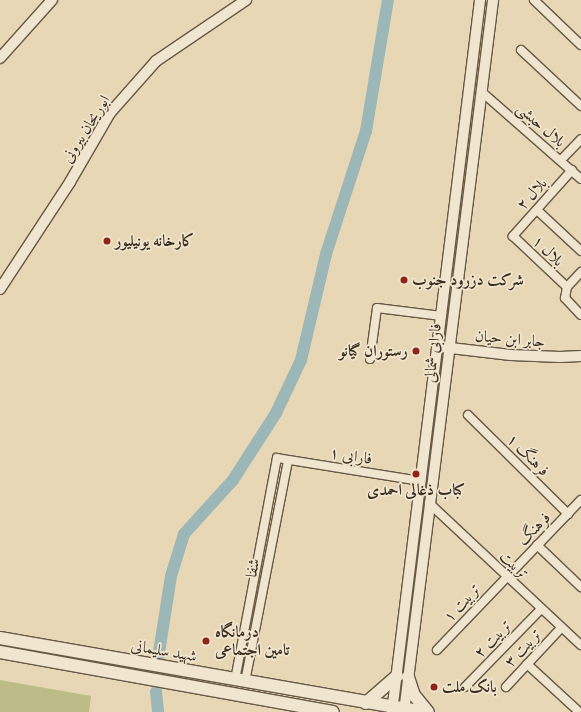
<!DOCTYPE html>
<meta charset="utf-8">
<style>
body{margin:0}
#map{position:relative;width:581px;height:712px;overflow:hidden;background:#e8d7b4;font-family:"IM FELL Great Primer",Amiri,serif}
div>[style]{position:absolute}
.green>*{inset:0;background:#bdbc88}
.river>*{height:12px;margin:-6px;padding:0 6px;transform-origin:6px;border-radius:6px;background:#9cb7b8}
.roads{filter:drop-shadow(1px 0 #665946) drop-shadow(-1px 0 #665946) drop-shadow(0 1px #665946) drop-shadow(0 -1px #665946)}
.minor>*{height:8px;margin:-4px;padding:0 4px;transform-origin:4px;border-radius:4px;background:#f0e5ce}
.tertiary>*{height:10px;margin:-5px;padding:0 5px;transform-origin:5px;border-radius:5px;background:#f0e5ce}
.secondary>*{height:12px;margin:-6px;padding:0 6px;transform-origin:6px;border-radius:6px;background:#f0e5ce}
.dots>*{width:11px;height:11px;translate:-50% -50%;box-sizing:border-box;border:2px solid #f0e5ce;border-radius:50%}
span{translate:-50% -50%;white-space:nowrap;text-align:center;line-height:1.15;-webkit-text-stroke:3.5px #f0e5ce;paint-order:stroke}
.street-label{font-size:16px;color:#3b2f21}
.poi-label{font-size:16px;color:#3b2f21;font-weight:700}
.left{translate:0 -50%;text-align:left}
.right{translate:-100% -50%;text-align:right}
</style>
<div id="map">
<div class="green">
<div style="clip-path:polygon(0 680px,91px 696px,89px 712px,0 712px)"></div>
</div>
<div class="river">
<div style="left:158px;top:659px;width:84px;rotate:-81.1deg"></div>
<div style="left:171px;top:576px;width:44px;rotate:-72.8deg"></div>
<div style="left:184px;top:534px;width:73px;rotate:-47.8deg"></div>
<div style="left:233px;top:480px;width:80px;rotate:-57.3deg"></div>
<div style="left:276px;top:413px;width:59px;rotate:-64.7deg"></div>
<div style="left:301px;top:360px;width:109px;rotate:-76.7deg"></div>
<div style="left:326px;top:254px;width:129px;rotate:-72deg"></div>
<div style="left:366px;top:131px;width:133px;rotate:-80.5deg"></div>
<div style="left:156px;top:692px;width:20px;rotate:84deg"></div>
</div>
<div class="roads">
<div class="minor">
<div style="left:534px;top:0;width:65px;rotate:43.8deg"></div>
<div style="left:521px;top:50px;width:82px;rotate:43deg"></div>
<div style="left:483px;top:93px;width:130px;rotate:41.3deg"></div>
<div style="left:561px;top:160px;width:29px;rotate:-46deg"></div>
<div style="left:572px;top:170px;width:89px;rotate:131.8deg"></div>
<div style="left:513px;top:236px;width:74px;rotate:43.4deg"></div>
<div style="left:567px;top:287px;width:21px;rotate:-47deg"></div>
<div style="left:537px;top:210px;width:60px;rotate:43deg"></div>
<div style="left:567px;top:287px;width:11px;rotate:100deg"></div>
<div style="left:565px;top:298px;width:23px;rotate:47deg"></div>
<div style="left:370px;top:359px;width:51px;rotate:-82.2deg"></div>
<div style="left:377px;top:308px;width:65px;rotate:7deg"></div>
<div style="left:468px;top:415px;width:141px;rotate:44.7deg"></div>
<div style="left:429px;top:503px;width:208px;rotate:43.1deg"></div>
<div style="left:537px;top:545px;width:61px;rotate:43.7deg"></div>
<div style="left:437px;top:650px;width:208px;rotate:-46.2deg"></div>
<div style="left:527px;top:664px;width:68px;rotate:42.6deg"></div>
<div style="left:235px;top:680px;width:226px;rotate:-79.3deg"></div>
<div style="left:277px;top:458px;width:146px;rotate:9.1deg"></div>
<div style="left:245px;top:682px;width:226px;rotate:-79deg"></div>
<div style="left:465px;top:687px;width:109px;rotate:-45.7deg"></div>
<div style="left:506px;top:687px;width:81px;rotate:-47deg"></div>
</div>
<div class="tertiary">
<div style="left:0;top:58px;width:78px;rotate:-48.1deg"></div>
<div style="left:0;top:289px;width:128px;rotate:-56.8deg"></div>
<div style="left:70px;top:182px;width:80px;rotate:-59.9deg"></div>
<div style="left:110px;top:113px;width:69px;rotate:-48.5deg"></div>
<div style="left:156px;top:61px;width:109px;rotate:-34.1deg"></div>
<div style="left:442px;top:347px;width:69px;rotate:6.6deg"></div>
<div style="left:511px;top:355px;width:49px;rotate:2.3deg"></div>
<div style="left:560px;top:357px;width:21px;rotate:-3deg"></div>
<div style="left:392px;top:712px;width:717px;rotate:-82.95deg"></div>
<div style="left:404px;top:712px;width:718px;rotate:-82.87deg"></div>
</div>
<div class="secondary">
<div style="left:0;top:638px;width:432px;rotate:9.9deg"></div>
<div style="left:0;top:652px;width:338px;rotate:10.2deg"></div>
<div style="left:408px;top:677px;width:19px;rotate:72deg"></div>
<div style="left:414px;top:695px;width:22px;rotate:51deg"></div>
<div style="left:366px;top:703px;width:41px;rotate:-41.1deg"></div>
</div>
</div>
<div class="dots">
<div style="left:107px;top:241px;background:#8f2418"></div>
<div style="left:404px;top:280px;background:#8f2418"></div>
<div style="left:416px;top:351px;background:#8f2418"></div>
<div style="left:416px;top:474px;background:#8f2418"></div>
<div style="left:206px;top:641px;background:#8f2418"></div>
<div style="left:434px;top:687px;background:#8f2418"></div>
</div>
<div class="street-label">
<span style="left:541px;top:125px;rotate:41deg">بلال حبشی</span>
<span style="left:86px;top:129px;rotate:-58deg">ابوریحان بیرونی</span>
<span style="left:532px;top:194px;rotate:-48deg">بلال ۲</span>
<span style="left:548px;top:251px;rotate:44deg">بلال ۱</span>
<span style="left:510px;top:339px;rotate:5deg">جابر ابن حیان</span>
<span style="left:433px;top:353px;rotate:-84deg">فارابی شمالی</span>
<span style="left:528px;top:455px;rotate:45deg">فرهنگ ۱</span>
<span style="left:351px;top:456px;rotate:9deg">فارابی ۱</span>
<span style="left:534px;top:529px;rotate:-45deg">فرهنگ</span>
<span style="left:514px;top:565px;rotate:43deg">تربیت</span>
<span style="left:253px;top:568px;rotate:-79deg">شفا</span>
<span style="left:462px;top:603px;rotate:-47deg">تربیت ۱</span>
<span style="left:493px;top:639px;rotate:-46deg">تربیت ۲</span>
<span style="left:523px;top:648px;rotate:-47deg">تربیت ۳</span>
<span style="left:164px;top:651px;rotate:10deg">شهید سلیمانی</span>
</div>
<div class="poi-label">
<span class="left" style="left:115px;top:241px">کارخانه یونیلیور</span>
<span class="left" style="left:412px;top:280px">شرکت دزرود جنوب</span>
<span class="right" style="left:408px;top:351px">رستوران گیانو</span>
<span style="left:416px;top:490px">کباب ذغالی احمدی</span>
<span class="left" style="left:215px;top:641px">درمانگاه<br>تامین اجتماعی</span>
<span class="left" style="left:442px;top:687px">بانک ملت</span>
</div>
</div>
